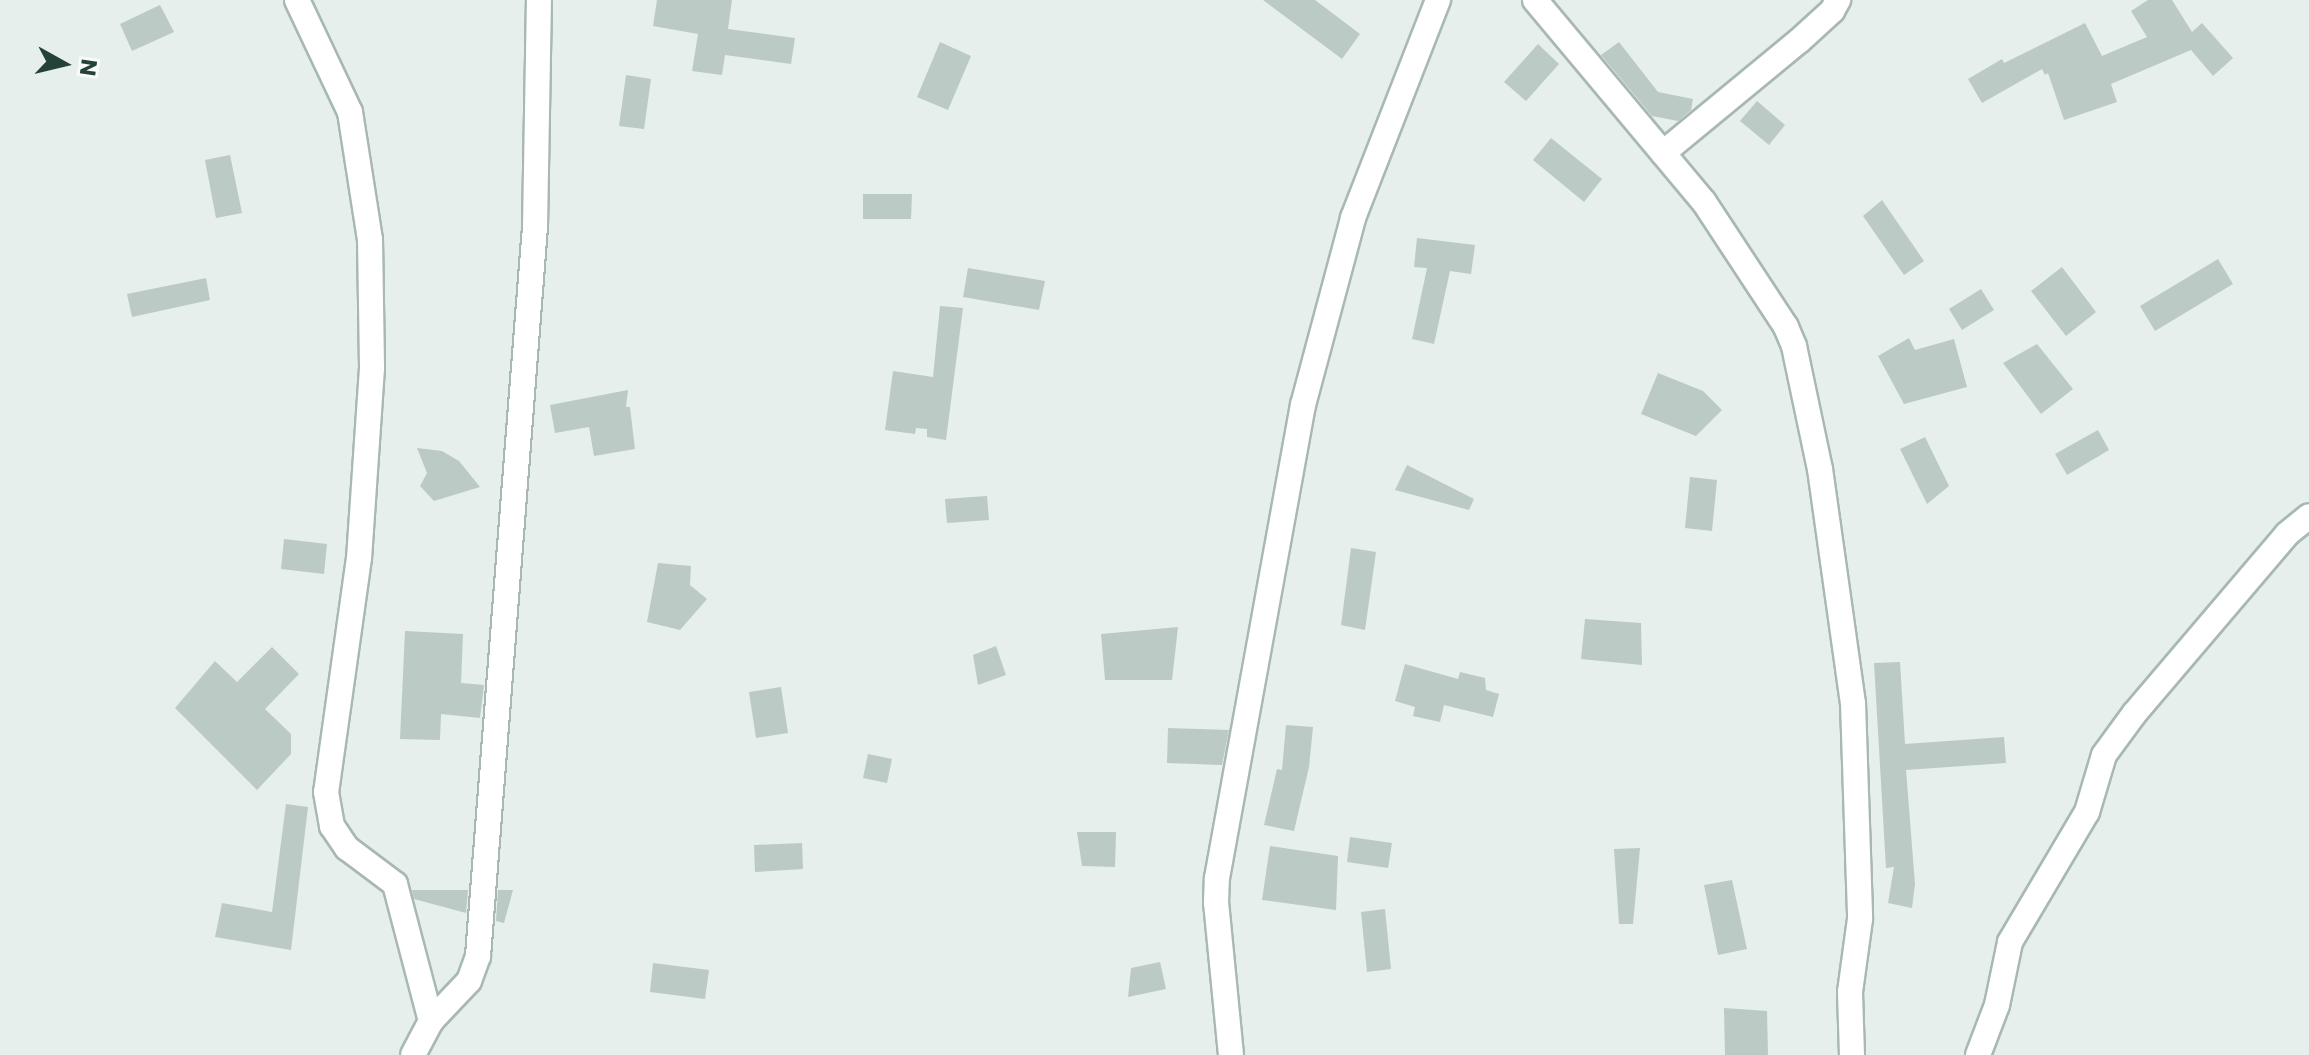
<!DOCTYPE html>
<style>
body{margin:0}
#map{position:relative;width:2309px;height:1055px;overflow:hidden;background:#e6efeb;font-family:Poppins,sans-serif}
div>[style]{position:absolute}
.building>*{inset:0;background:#bbcac4}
.roads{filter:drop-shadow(2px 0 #a8b8b2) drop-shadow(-2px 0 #a8b8b2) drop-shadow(0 2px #a8b8b2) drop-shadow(0 -2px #a8b8b2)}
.street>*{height:24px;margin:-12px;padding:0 12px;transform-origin:12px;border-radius:12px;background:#fff}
span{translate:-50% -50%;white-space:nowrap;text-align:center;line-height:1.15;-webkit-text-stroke:7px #f7fbf9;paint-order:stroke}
.north{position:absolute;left:24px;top:24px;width:80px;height:80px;-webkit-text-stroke:6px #f7fbf9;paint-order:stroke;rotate:98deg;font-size:22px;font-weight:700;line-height:32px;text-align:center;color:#24423a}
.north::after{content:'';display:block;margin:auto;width:28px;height:36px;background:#24423a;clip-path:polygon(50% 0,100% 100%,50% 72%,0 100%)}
</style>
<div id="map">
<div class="building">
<div style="clip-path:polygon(657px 0,732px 0,728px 29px,795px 38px,791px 64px,725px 55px,722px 75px,692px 71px,698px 34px,653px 26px)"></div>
<div style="clip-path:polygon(1263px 0,1315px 0,1360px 34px,1342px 59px)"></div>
<div style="clip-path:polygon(2148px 0,2172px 0,2192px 32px,2202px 23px,2233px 58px,2213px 76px,2191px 50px,2111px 84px,2117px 102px,2064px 120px,2048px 73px,2045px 75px,2042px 69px,1982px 103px,1968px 79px,2002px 59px,2004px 63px,2085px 23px,2102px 56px,2147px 37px,2131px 11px)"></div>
<div style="clip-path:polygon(160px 5px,174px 32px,132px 51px,120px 24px)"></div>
<div style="clip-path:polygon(940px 42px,971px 56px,948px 110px,917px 97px)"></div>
<div style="clip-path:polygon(1619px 42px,1658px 92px,1693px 99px,1691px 110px,1678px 121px,1652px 116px,1601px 55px)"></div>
<div style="clip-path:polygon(1538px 44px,1559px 64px,1526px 101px,1504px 82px)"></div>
<div style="clip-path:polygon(626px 75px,651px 79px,644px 129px,619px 126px)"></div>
<div style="clip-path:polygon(1757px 101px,1785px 125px,1769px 145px,1740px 121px)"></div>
<div style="clip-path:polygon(1551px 138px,1602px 179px,1584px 202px,1533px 160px)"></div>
<div style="clip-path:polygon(230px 155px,242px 213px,216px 218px,205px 160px)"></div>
<div style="clip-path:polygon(863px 194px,912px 194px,911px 219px,863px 219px)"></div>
<div style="clip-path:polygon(1882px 200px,1924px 261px,1904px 275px,1863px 216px)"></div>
<div style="clip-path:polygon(1417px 238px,1475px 245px,1471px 274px,1450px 271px,1434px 344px,1412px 339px,1427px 268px,1414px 267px)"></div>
<div style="clip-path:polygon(2218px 259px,2233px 284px,2155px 331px,2140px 306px)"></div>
<div style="clip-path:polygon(2062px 267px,2096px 312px,2066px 336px,2031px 291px)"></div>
<div style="clip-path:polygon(968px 268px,1045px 281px,1039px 310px,963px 297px)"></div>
<div style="clip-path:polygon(206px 278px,210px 300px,132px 317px,127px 294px)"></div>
<div style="clip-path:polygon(1981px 289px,1994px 310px,1962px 330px,1949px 309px)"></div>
<div style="clip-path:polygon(940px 306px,963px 308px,946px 440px,927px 437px,927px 429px,916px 428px,915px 434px,885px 430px,893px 371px,933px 377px)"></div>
<div style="clip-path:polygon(1909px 338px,1915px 350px,1954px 339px,1967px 387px,1904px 404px,1878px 356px)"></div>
<div style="clip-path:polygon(2037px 344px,2073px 389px,2041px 414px,2003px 363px)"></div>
<div style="clip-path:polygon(1658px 373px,1703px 391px,1722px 410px,1696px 436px,1641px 414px)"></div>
<div style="clip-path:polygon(628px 390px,626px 407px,630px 407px,635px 449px,594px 456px,589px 427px,555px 433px,550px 405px)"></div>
<div style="clip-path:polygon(2098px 430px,2109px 450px,2067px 475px,2055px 454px)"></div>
<div style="clip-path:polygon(1925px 437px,1949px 486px,1927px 504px,1900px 449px)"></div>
<div style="clip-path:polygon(417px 448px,442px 451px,459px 461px,480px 487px,434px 501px,420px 486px,427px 473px)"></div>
<div style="clip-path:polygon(1407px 465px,1474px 499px,1469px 510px,1395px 490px)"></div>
<div style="clip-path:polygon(1690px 477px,1717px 480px,1712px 531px,1685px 528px)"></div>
<div style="clip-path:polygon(987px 496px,989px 520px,947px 523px,945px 499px)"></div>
<div style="clip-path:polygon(284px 539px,327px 544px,324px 574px,281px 569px)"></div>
<div style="clip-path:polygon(1351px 548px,1376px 552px,1365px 630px,1341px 625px)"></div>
<div style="clip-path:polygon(658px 563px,691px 566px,690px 585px,707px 599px,680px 630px,647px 622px)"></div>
<div style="clip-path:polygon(1585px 619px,1641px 623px,1642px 665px,1581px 659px)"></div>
<div style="clip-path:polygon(1178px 627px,1172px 680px,1105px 680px,1101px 634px)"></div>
<div style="clip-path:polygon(405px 631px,463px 634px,461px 683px,484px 685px,480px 718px,441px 714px,440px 740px,400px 739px)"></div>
<div style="clip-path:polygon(996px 646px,1006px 675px,978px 685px,973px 655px)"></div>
<div style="clip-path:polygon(272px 647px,299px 674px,265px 709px,291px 734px,291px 754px,257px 790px,175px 708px,215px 661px,237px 682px)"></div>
<div style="clip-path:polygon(1900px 662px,1905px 744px,2004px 737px,2006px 763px,1906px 770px,1915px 884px,1912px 908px,1888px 903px,1894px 867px,1886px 868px,1874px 663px)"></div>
<div style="clip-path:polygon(1405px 664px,1458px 679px,1460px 672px,1485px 678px,1486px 690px,1499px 694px,1493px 717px,1444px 705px,1440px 722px,1413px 716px,1415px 707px,1395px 701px)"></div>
<div style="clip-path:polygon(781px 687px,788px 733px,756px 738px,749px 692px)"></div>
<div style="clip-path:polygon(1286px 725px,1313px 727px,1309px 767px,1294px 831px,1264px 825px,1277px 769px,1282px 770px)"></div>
<div style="clip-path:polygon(1168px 728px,1229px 730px,1222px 765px,1167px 763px)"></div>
<div style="clip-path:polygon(868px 754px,892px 759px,887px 783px,863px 778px)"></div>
<div style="clip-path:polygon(286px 804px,308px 807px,291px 950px,215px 937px,222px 903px,272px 912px)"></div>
<div style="clip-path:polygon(1077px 832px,1116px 832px,1115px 867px,1082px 866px)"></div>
<div style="clip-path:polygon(1350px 837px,1392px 843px,1388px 868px,1347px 862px)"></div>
<div style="clip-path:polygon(802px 843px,803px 869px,755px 872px,754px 845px)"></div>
<div style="clip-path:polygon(1270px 846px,1338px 856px,1336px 910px,1262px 900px)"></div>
<div style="clip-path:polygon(1640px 848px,1633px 924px,1619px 924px,1614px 849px)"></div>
<div style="clip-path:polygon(1732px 880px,1747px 949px,1718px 955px,1704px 885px)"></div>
<div style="clip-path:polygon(412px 890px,468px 890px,466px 913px,414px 899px)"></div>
<div style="clip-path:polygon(498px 890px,513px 890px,504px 923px,496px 921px)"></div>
<div style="clip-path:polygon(1385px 909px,1391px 969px,1367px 972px,1361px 912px)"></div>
<div style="clip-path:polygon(1160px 962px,1166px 989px,1128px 997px,1131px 968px)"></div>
<div style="clip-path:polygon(653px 963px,709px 970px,705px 999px,650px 992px)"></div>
<div style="clip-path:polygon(1724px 1008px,1767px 1011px,1768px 1055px,1725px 1055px)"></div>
</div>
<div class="roads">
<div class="street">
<div style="left:297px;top:0;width:124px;rotate:64.7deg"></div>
<div style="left:350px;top:112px;width:129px;rotate:81.1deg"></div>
<div style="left:370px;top:239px;width:129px;rotate:89.1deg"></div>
<div style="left:372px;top:368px;width:190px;rotate:93.9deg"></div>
<div style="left:359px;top:558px;width:236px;rotate:98deg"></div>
<div style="left:326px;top:792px;width:35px;rotate:80deg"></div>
<div style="left:332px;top:826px;width:27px;rotate:56deg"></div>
<div style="left:347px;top:848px;width:60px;rotate:36.9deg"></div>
<div style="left:395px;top:884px;width:142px;rotate:75.3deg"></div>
<div style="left:431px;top:1021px;width:38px;rotate:118deg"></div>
<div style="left:1535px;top:0;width:263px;rotate:50.1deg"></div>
<div style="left:1704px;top:202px;width:149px;rotate:56.7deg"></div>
<div style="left:1786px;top:327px;width:21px;rotate:67deg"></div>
<div style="left:1794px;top:346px;width:126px;rotate:78.1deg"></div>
<div style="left:1820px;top:469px;width:236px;rotate:82deg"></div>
<div style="left:1853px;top:703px;width:216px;rotate:88.1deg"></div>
<div style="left:1860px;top:919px;width:74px;rotate:97.8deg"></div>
<div style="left:1850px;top:992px;width:63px;rotate:88.2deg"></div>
<div style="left:1663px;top:153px;width:176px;rotate:-39.5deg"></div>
<div style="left:1799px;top:41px;width:45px;rotate:-42.3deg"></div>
<div style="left:1832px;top:11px;width:13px;rotate:-61deg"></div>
<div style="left:431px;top:1021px;width:55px;rotate:-46.5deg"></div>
<div style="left:469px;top:981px;width:27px;rotate:-70deg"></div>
<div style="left:478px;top:956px;width:731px;rotate:-85.53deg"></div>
<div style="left:535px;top:227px;width:227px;rotate:-89deg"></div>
<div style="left:1231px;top:1055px;width:153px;rotate:-95.6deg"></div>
<div style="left:1216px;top:903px;width:25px;rotate:-88deg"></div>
<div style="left:1217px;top:878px;width:481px;rotate:-79.7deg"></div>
<div style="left:1303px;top:405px;width:194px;rotate:-75deg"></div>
<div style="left:1353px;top:218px;width:234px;rotate:-68.7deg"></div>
<div style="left:1978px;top:1055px;width:53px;rotate:-69.2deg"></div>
<div style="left:1997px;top:1005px;width:64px;rotate:-78.3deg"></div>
<div style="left:2010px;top:942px;width:151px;rotate:-59.4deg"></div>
<div style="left:2087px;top:812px;width:59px;rotate:-73.4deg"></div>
<div style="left:2104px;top:755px;width:51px;rotate:-53.8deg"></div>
<div style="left:2134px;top:714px;width:236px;rotate:-49.6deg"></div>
<div style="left:2287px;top:534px;width:28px;rotate:-39deg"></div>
</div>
</div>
<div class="north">N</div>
</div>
